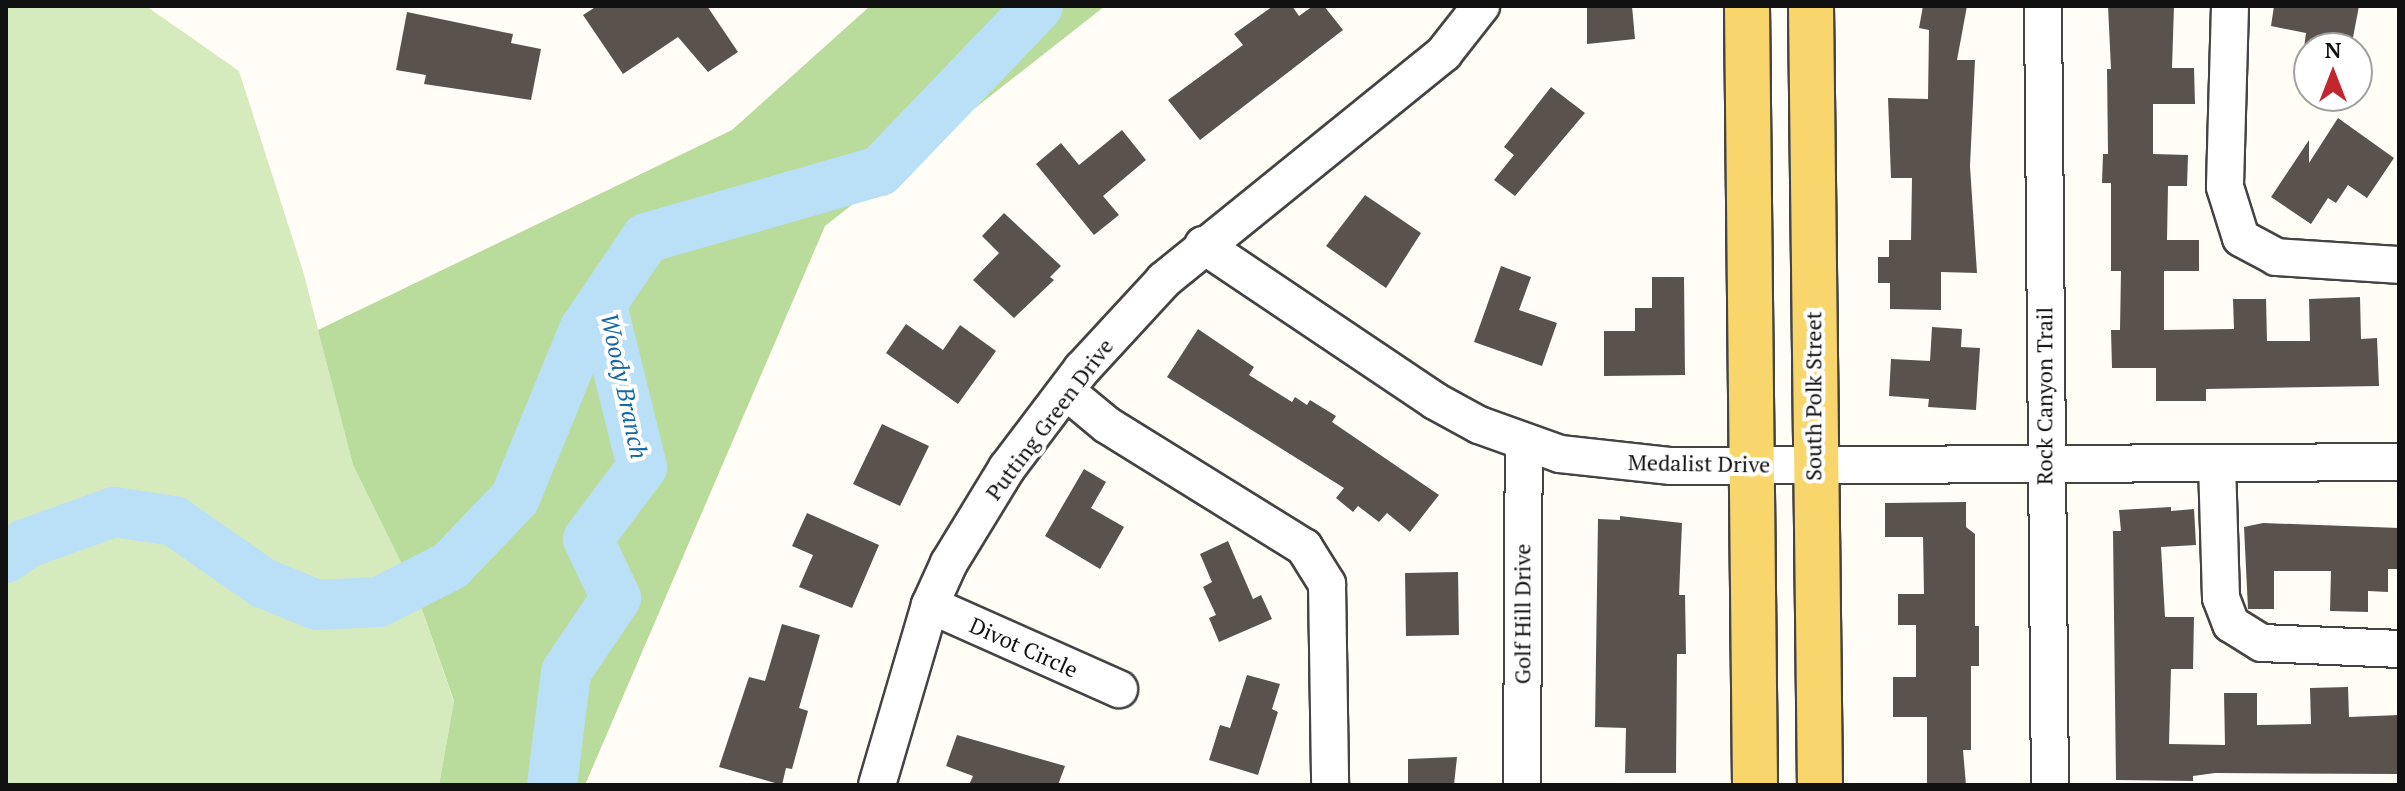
<!DOCTYPE html>
<style>
body{margin:0}
#map{position:relative;width:2405px;height:791px;overflow:hidden;background:#fffdf5;font-family:"PT Serif",serif}
div>[style]{position:absolute}
.green>*{inset:0;background:#d5ebbd}
.forest>*{inset:0;background:#b9dc9c}
.river>*{height:50px;margin:-25px;padding:0 25px;transform-origin:25px;border-radius:25px;background:#b9e0f7}
.building>*{inset:0;background:#5a524d}
.roads{filter:drop-shadow(2px 0 #444) drop-shadow(-2px 0 #444) drop-shadow(0 2px #444) drop-shadow(0 -2px #444)}
.minor>*{height:36px;margin:-18px;padding:0 18px;transform-origin:18px;border-radius:18px;background:#fff}
.major>*{height:44px;margin:-22px;padding:0 22px;transform-origin:22px;border-radius:22px;background:#f9d66b}
span{translate:-50% -50%;white-space:nowrap;text-align:center;line-height:1.15;-webkit-text-stroke:8px #fff;paint-order:stroke}
.street-label{font-size:22px;color:#111}
.water-label{font-size:24px;color:#1768a6;font-style:italic}
.frame{position:absolute;inset:0;border:8px solid #111;pointer-events:none}
.north{position:absolute;left:2293px;top:32px;width:80px;height:80px;box-sizing:border-box;background:#fff;border:2px solid #a0a0a0;border-radius:50%;rotate:0deg;font-size:22px;font-weight:700;line-height:32px;text-align:center;color:#111}
.north::after{content:'';display:block;margin:auto;width:28px;height:36px;background:#c4262e;clip-path:polygon(50% 0,100% 100%,50% 72%,0 100%)}
</style>
<div id="map">
<div class="green">
<div style="clip-path:polygon(6px 6px,146px 6px,239px 71px,303px 271px,353px 465px,417px 595px,454px 702px,439px 785px,6px 785px)"></div>
</div>
<div class="forest">
<div style="clip-path:polygon(870px 6px,1105px 6px,825px 226px,585px 785px,439px 785px,454px 701px,417px 595px,353px 465px,318px 330px,732px 130px)"></div>
</div>
<div class="river">
<div style="left:6px;top:558px;width:24px;rotate:-36deg"></div>
<div style="left:25px;top:544px;width:95px;rotate:-19.8deg"></div>
<div style="left:114px;top:512px;width:61px;rotate:8.5deg"></div>
<div style="left:174px;top:521px;width:108px;rotate:34.9deg"></div>
<div style="left:263px;top:583px;width:58px;rotate:22.2deg"></div>
<div style="left:317px;top:605px;width:62px;rotate:-2.8deg"></div>
<div style="left:379px;top:602px;width:80px;rotate:-26.9deg"></div>
<div style="left:450px;top:566px;width:94px;rotate:-46.3deg"></div>
<div style="left:515px;top:498px;width:182px;rotate:-67.7deg"></div>
<div style="left:584px;top:330px;width:111px;rotate:-56deg"></div>
<div style="left:646px;top:238px;width:243px;rotate:-16deg"></div>
<div style="left:880px;top:171px;width:228px;rotate:-46.2deg"></div>
<div style="left:552px;top:785px;width:114px;rotate:-82.9deg"></div>
<div style="left:566px;top:672px;width:89px;rotate:-56deg"></div>
<div style="left:616px;top:598px;width:65px;rotate:-115.4deg"></div>
<div style="left:588px;top:539px;width:90px;rotate:-53.1deg"></div>
<div style="left:642px;top:467px;width:163px;rotate:-103.9deg"></div>
</div>
<div class="building">
<div style="clip-path:polygon(597px 6px,707px 6px,738px 52px,708px 72px,678px 37px,623px 74px,583px 15px)"></div>
<div style="clip-path:polygon(1273px 6px,1292px 6px,1299px 16px,1313px 6px,1324px 6px,1343px 30px,1200px 140px,1168px 100px,1243px 45px,1234px 34px)"></div>
<div style="clip-path:polygon(1587px 6px,1632px 6px,1635px 39px,1587px 44px)"></div>
<div style="clip-path:polygon(1923px 6px,1967px 6px,1957px 60px,1975px 60px,1970px 166px,1977px 273px,1941px 272px,1941px 310px,1890px 309px,1890px 283px,1878px 283px,1878px 257px,1889px 257px,1889px 240px,1911px 240px,1912px 178px,1891px 178px,1888px 98px,1928px 99px,1929px 30px,1919px 28px)"></div>
<div style="clip-path:polygon(2108px 6px,2174px 6px,2172px 68px,2194px 68px,2195px 104px,2153px 104px,2153px 154px,2188px 155px,2187px 186px,2168px 186px,2167px 240px,2199px 240px,2199px 271px,2164px 271px,2164px 330px,2234px 329px,2233px 299px,2266px 299px,2267px 341px,2310px 341px,2309px 299px,2360px 297px,2361px 339px,2377px 338px,2379px 386px,2206px 389px,2206px 401px,2156px 401px,2156px 368px,2112px 368px,2111px 330px,2120px 330px,2121px 271px,2111px 271px,2111px 183px,2102px 183px,2103px 154px,2108px 154px,2107px 69px,2111px 69px)"></div>
<div style="clip-path:polygon(2274px 6px,2359px 6px,2351px 48px,2304px 48px,2306px 33px,2271px 26px)"></div>
<div style="clip-path:polygon(407px 12px,513px 34px,511px 43px,541px 49px,531px 100px,424px 84px,426px 75px,396px 70px)"></div>
<div style="clip-path:polygon(1551px 87px,1585px 113px,1515px 196px,1494px 180px,1514px 155px,1504px 147px)"></div>
<div style="clip-path:polygon(2338px 118px,2394px 158px,2367px 198px,2348px 185px,2336px 203px,2328px 198px,2311px 224px,2271px 197px,2309px 140px,2309px 163px)"></div>
<div style="clip-path:polygon(1122px 130px,1146px 160px,1103px 196px,1119px 215px,1094px 235px,1036px 164px,1061px 143px,1079px 165px)"></div>
<div style="clip-path:polygon(1365px 195px,1421px 233px,1386px 288px,1326px 246px)"></div>
<div style="clip-path:polygon(1004px 213px,1061px 266px,1050px 277px,1054px 280px,1014px 318px,973px 280px,999px 253px,982px 236px)"></div>
<div style="clip-path:polygon(1501px 266px,1531px 277px,1519px 310px,1557px 323px,1542px 366px,1474px 342px)"></div>
<div style="clip-path:polygon(1652px 277px,1684px 277px,1685px 375px,1604px 376px,1604px 331px,1635px 331px,1635px 308px,1652px 308px)"></div>
<div style="clip-path:polygon(906px 324px,943px 350px,960px 325px,996px 351px,958px 404px,886px 353px)"></div>
<div style="clip-path:polygon(1932px 327px,1962px 329px,1961px 347px,1980px 348px,1976px 410px,1928px 407px,1929px 399px,1889px 396px,1891px 359px,1930px 361px)"></div>
<div style="clip-path:polygon(1198px 329px,1254px 367px,1249px 375px,1292px 402px,1295px 397px,1307px 405px,1310px 400px,1336px 416px,1332px 422px,1439px 495px,1410px 532px,1387px 513px,1379px 522px,1358px 506px,1353px 512px,1336px 498px,1344px 488px,1167px 377px)"></div>
<div style="clip-path:polygon(882px 424px,929px 446px,900px 506px,853px 484px)"></div>
<div style="clip-path:polygon(1084px 469px,1106px 482px,1091px 508px,1124px 527px,1100px 569px,1045px 536px)"></div>
<div style="clip-path:polygon(1966px 502px,1966px 527px,1975px 534px,1975px 626px,1979px 626px,1979px 666px,1971px 666px,1971px 750px,1963px 750px,1966px 785px,1927px 785px,1927px 717px,1893px 717px,1893px 677px,1916px 677px,1916px 625px,1898px 625px,1898px 594px,1924px 594px,1923px 537px,1885px 537px,1885px 503px)"></div>
<div style="clip-path:polygon(2171px 507px,2171px 511px,2194px 509px,2196px 545px,2161px 547px,2165px 617px,2194px 617px,2193px 669px,2171px 669px,2169px 744px,2225px 745px,2224px 693px,2257px 693px,2257px 725px,2311px 724px,2310px 688px,2348px 687px,2349px 717px,2399px 715px,2399px 774px,2215px 773px,2193px 776px,2193px 781px,2116px 780px,2113px 531px,2121px 531px,2119px 510px)"></div>
<div style="clip-path:polygon(807px 513px,879px 545px,852px 608px,799px 587px,813px 555px,792px 546px)"></div>
<div style="clip-path:polygon(1620px 516px,1682px 523px,1679px 595px,1685px 595px,1686px 654px,1677px 654px,1676px 773px,1625px 773px,1626px 728px,1595px 727px,1598px 519px,1620px 520px)"></div>
<div style="clip-path:polygon(2263px 523px,2399px 528px,2399px 569px,2388px 569px,2388px 592px,2368px 591px,2368px 612px,2330px 611px,2331px 571px,2274px 571px,2274px 609px,2248px 609px,2244px 527px)"></div>
<div style="clip-path:polygon(1228px 541px,1253px 599px,1261px 595px,1272px 619px,1219px 642px,1209px 618px,1216px 615px,1203px 587px,1212px 582px,1200px 554px)"></div>
<div style="clip-path:polygon(1458px 572px,1459px 635px,1406px 636px,1405px 573px)"></div>
<div style="clip-path:polygon(782px 624px,820px 635px,799px 708px,808px 711px,792px 769px,786px 768px,782px 785px,719px 767px,749px 677px,765px 681px)"></div>
<div style="clip-path:polygon(1247px 675px,1280px 684px,1272px 709px,1278px 712px,1258px 775px,1209px 760px,1220px 725px,1230px 728px)"></div>
<div style="clip-path:polygon(957px 735px,1065px 766px,1058px 785px,969px 785px,973px 776px,946px 766px)"></div>
<div style="clip-path:polygon(1457px 757px,1454px 785px,1408px 785px,1408px 759px)"></div>
</div>
<div class="roads">
<div class="minor">
<div style="left:2043px;top:6px;width:779px;rotate:89.49deg"></div>
<div style="left:2230px;top:6px;width:181px;rotate:91.6deg"></div>
<div style="left:2225px;top:187px;width:53px;rotate:72.6deg"></div>
<div style="left:2241px;top:238px;width:40px;rotate:28deg"></div>
<div style="left:2276px;top:257px;width:123px;rotate:3.7deg"></div>
<div style="left:1203px;top:245px;width:280px;rotate:33.9deg"></div>
<div style="left:1435px;top:401px;width:50px;rotate:28.6deg"></div>
<div style="left:1479px;top:425px;width:86px;rotate:19.7deg"></div>
<div style="left:1560px;top:454px;width:112px;rotate:6.2deg"></div>
<div style="left:1671px;top:466px;width:728px;rotate:-0.31deg"></div>
<div style="left:1066px;top:391px;width:53px;rotate:39.7deg"></div>
<div style="left:1107px;top:425px;width:232px;rotate:31.8deg"></div>
<div style="left:1304px;top:547px;width:44px;rotate:58.1deg"></div>
<div style="left:1327px;top:584px;width:201px;rotate:89.1deg"></div>
<div style="left:2217px;top:463px;width:135px;rotate:88.3deg"></div>
<div style="left:2221px;top:598px;width:28px;rotate:69deg"></div>
<div style="left:2231px;top:624px;width:36px;rotate:32deg"></div>
<div style="left:2262px;top:643px;width:137px;rotate:2.5deg"></div>
<div style="left:930px;top:605px;width:207px;rotate:24deg"></div>
<div style="left:877px;top:785px;width:188px;rotate:-73.6deg"></div>
<div style="left:930px;top:605px;width:46px;rotate:-65.7deg"></div>
<div style="left:949px;top:563px;width:111px;rotate:-58.6deg"></div>
<div style="left:1007px;top:468px;width:124px;rotate:-52.9deg"></div>
<div style="left:1082px;top:369px;width:121px;rotate:-47.3deg"></div>
<div style="left:1164px;top:280px;width:360px;rotate:-39deg"></div>
<div style="left:1444px;top:53px;width:60px;rotate:-51.8deg"></div>
<div style="left:1522px;top:785px;width:343px;rotate:-89.7deg"></div>
</div>
<div class="major">
<div style="left:1747px;top:6px;width:779px;rotate:89.41deg"></div>
<div style="left:1811px;top:6px;width:779px;rotate:89.34deg"></div>
</div>
</div>
<div class="street-label">
<span style="left:1813px;top:396px;rotate:-90deg">South Polk Street</span>
<span style="left:2044px;top:396px;rotate:-90deg">Rock Canyon Trail</span>
<span style="left:1049px;top:419px;rotate:-53deg">Putting Green Drive</span>
<span style="left:1699px;top:463px;rotate:1deg">Medalist Drive</span>
<span style="left:1522px;top:614px;rotate:-90deg">Golf Hill Drive</span>
<span style="left:1024px;top:647px;rotate:24deg">Divot Circle</span>
</div>
<div class="water-label">
<span style="left:624px;top:386px;rotate:78deg">Woody Branch</span>
</div>
<div class="frame"></div>
<div class="north">N</div>
</div>
